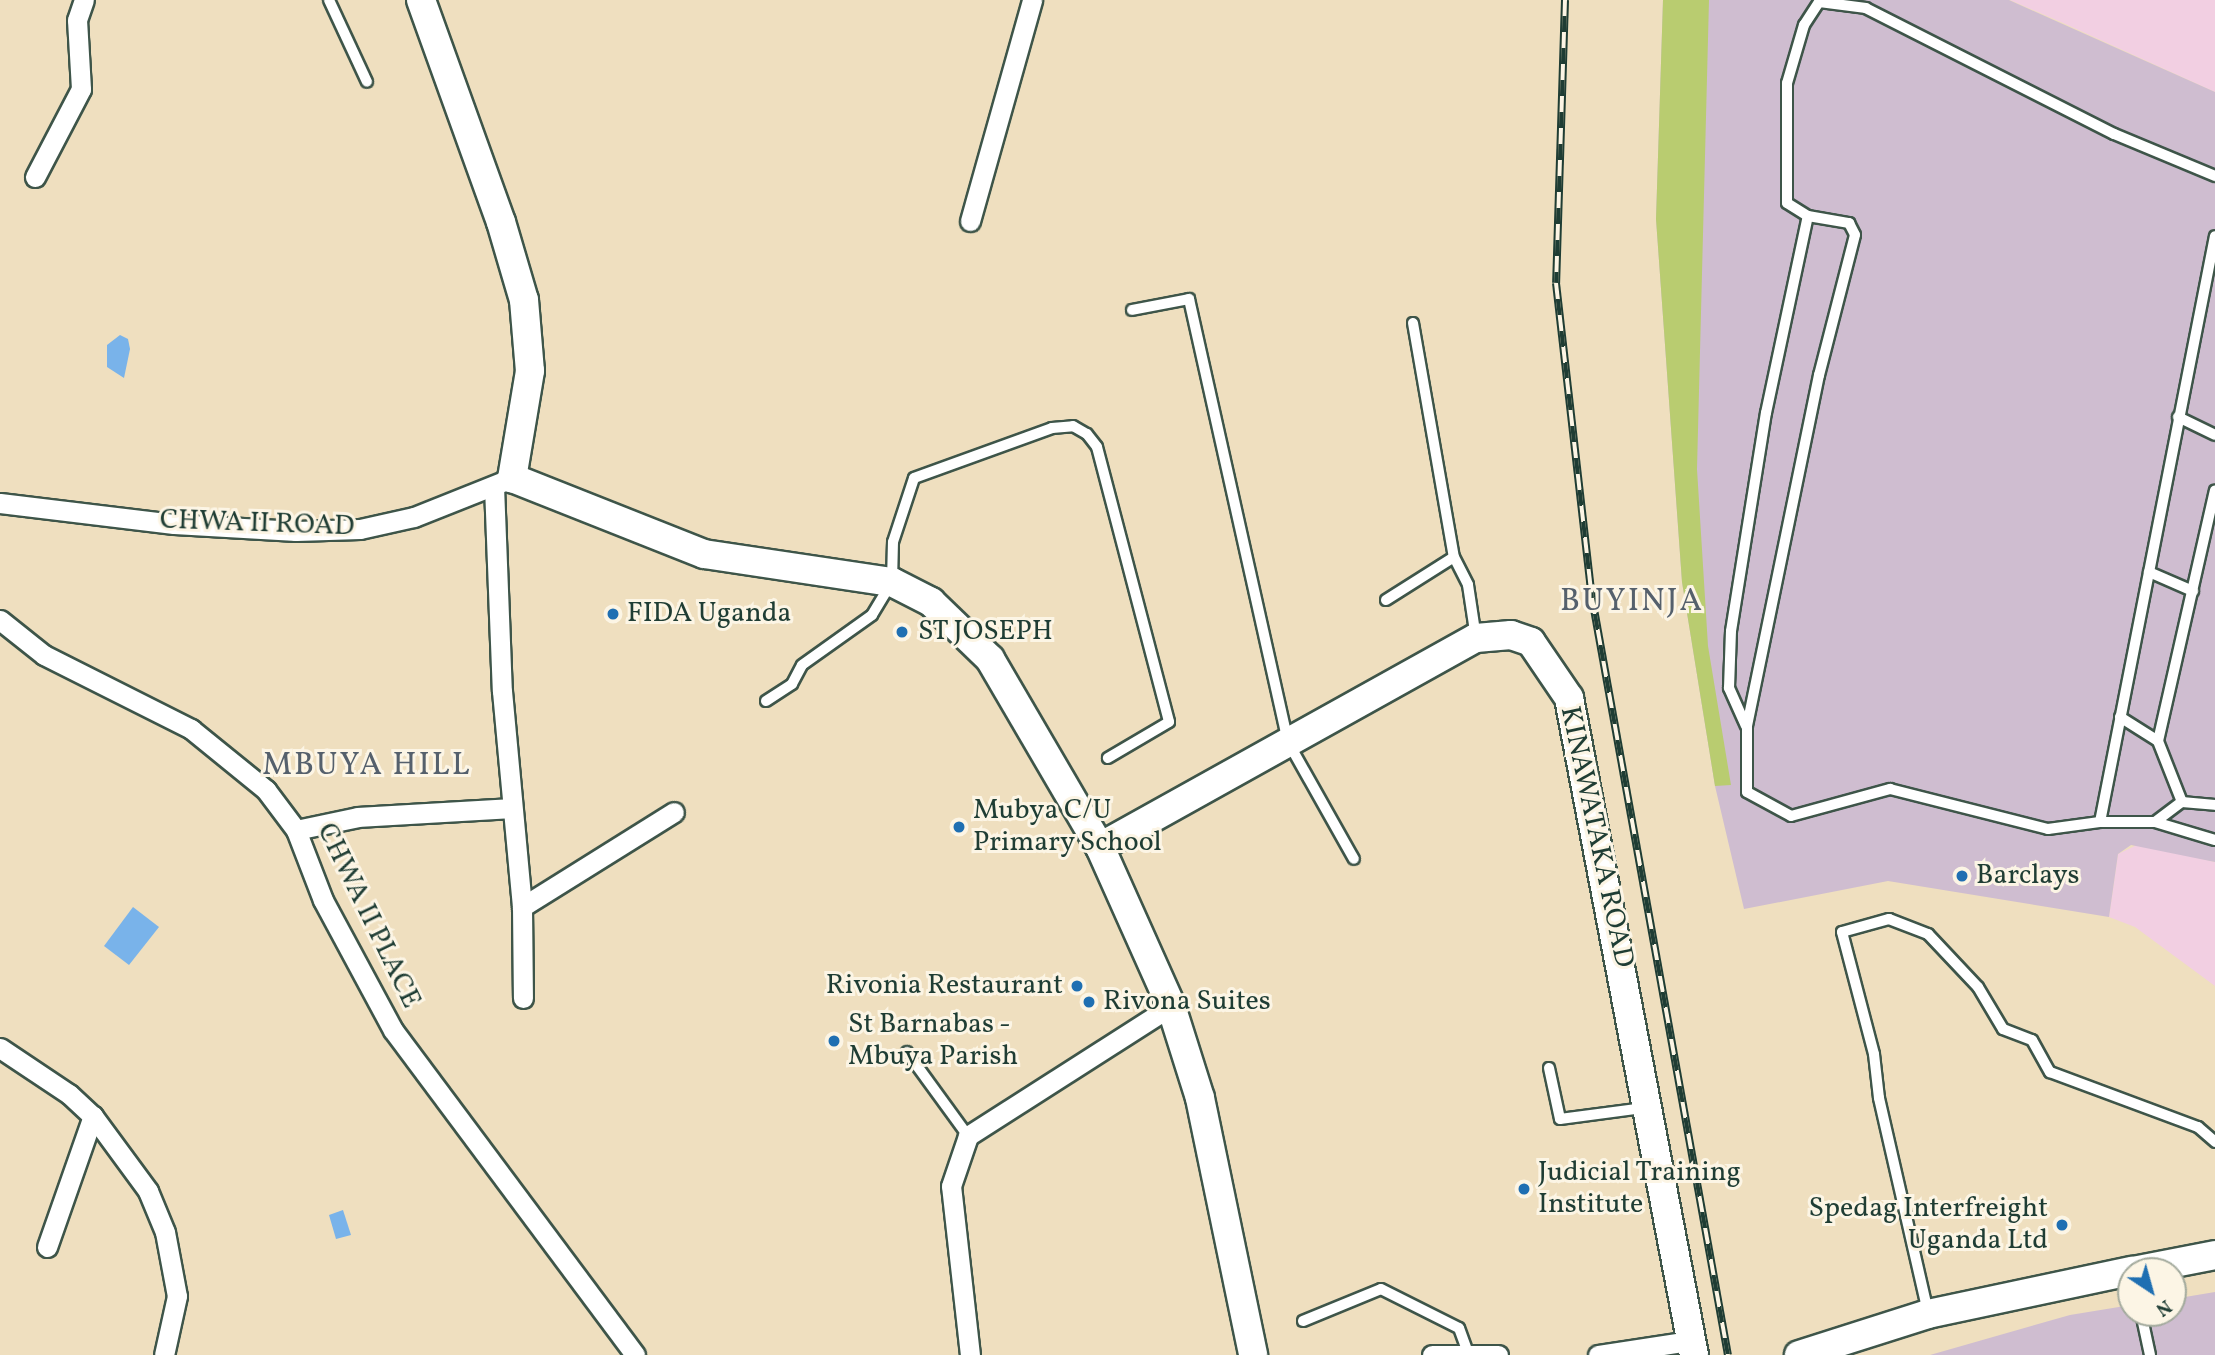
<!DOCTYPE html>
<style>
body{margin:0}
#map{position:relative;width:2215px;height:1355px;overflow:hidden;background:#efdfbf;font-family:Vollkorn,serif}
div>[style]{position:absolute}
.built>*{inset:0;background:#f2cfe2}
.industrial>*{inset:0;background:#cfbdd0}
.green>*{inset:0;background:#b9cc70}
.water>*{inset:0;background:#79b3ea}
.roads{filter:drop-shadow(2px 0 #3e5549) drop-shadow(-2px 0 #3e5549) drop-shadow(0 2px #3e5549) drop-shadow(0 -2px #3e5549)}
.lane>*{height:10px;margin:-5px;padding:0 5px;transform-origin:5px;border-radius:5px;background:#fff}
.street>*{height:19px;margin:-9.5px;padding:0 9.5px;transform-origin:9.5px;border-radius:9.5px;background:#fff}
.secondary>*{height:28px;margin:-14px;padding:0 14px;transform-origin:14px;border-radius:14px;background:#fff}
.rail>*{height:8px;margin-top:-4px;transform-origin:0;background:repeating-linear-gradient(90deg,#fcf5e5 0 16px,#1f3d34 0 32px);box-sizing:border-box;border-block:2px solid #1f3d34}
.dots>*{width:19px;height:19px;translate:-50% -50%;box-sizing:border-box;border:4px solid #fcf5e5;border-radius:50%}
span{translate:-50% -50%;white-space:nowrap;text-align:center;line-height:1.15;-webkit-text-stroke:6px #fcf5e5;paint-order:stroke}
.street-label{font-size:28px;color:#1f3d34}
.poi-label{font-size:28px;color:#1f3d34}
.left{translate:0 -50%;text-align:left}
.right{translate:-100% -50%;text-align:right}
.quarter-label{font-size:32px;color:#55606c;letter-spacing:2px}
.north{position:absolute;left:2117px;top:1257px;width:70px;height:70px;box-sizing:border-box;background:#fcf5e5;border:2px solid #a4ab9e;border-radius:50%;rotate:144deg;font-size:19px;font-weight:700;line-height:28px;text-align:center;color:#1f3d34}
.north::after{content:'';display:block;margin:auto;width:24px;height:32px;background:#1f6fb2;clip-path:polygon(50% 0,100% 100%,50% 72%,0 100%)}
</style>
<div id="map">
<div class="built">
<div style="clip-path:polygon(2010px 0,2215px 0,2215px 92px,2063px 23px)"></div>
<div style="clip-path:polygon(2139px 844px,2215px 862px,2215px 986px,2135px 927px,2109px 917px,2118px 854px)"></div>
</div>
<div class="industrial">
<div style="clip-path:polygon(1663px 0,2009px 0,2215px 92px,2215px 862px,2131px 845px,2118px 854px,2109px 917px,1888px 881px,1744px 909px,1715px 786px,1682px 582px,1656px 219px)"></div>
<div style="clip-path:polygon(2215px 1292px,2215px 1355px,1930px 1355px,2070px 1315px,2131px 1305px,2131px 1313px,2173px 1313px,2173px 1299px)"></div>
</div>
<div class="green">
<div style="clip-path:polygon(1663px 0,1709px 0,1697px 469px,1708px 646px,1731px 785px,1715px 786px,1682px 582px,1656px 219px)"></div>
</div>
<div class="water">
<div style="clip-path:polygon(120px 335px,128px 339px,130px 349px,124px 378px,107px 367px,107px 345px)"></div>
<div style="clip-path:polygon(133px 907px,159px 927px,129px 965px,104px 946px)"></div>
<div style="clip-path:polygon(343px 1210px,351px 1235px,336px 1239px,329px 1215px)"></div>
</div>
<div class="roads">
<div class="lane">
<div style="left:329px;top:0;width:90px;rotate:65.1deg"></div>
<div style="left:2215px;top:176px;width:109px;rotate:-157.4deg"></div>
<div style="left:2114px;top:134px;width:278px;rotate:-153.1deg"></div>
<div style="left:1866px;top:8px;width:47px;rotate:-172.7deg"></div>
<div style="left:1819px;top:2px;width:27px;rotate:123deg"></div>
<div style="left:1804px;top:25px;width:60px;rotate:106.3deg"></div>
<div style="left:1787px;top:83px;width:120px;rotate:90deg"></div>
<div style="left:1787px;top:203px;width:25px;rotate:32deg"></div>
<div style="left:1808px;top:216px;width:42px;rotate:9.7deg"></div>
<div style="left:1849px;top:223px;width:13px;rotate:63deg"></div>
<div style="left:1855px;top:235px;width:145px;rotate:104.4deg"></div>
<div style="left:1819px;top:375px;width:358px;rotate:101.6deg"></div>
<div style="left:1747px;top:726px;width:66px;rotate:90deg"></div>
<div style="left:1747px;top:792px;width:50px;rotate:28.6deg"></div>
<div style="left:1791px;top:816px;width:103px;rotate:-15.3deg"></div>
<div style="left:1890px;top:789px;width:163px;rotate:14.2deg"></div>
<div style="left:2048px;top:829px;width:52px;rotate:-7.7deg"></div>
<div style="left:2100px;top:822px;width:55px"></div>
<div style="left:2155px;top:822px;width:63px;rotate:16.7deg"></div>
<div style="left:1132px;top:310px;width:58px;rotate:-10.9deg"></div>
<div style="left:1189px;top:299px;width:454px;rotate:77.4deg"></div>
<div style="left:1288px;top:742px;width:134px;rotate:60.6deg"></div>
<div style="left:1413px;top:323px;width:238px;rotate:80.1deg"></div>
<div style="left:2178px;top:417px;width:41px;rotate:25.9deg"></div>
<div style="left:2149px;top:572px;width:48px;rotate:23.4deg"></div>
<div style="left:1386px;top:600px;width:80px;rotate:-32.3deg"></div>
<div style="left:1454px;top:557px;width:31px;rotate:63deg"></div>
<div style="left:1468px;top:585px;width:54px;rotate:81.4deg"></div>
<div style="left:766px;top:701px;width:31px;rotate:-33deg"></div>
<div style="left:792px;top:684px;width:21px;rotate:-62deg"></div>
<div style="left:802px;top:665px;width:86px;rotate:-35.5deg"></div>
<div style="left:872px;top:615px;width:39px;rotate:-59deg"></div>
<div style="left:892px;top:582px;width:40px;rotate:-88.6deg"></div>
<div style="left:893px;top:542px;width:67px;rotate:-71.8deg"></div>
<div style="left:914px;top:478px;width:147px;rotate:-19.9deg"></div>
<div style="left:1052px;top:428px;width:21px;rotate:-5deg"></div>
<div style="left:1073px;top:426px;width:16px;rotate:30deg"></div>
<div style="left:1087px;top:434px;width:16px;rotate:52deg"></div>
<div style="left:1097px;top:447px;width:284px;rotate:75.3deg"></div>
<div style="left:1169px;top:722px;width:71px;rotate:149.5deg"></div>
<div style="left:2120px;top:717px;width:45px;rotate:32.3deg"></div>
<div style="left:1746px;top:726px;width:42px;rotate:-114.1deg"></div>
<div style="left:1729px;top:688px;width:57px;rotate:-88deg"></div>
<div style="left:1731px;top:631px;width:221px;rotate:-80.9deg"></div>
<div style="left:1766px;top:413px;width:201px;rotate:-78deg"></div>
<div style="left:2182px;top:802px;width:66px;rotate:-111.5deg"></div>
<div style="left:2158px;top:741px;width:257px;rotate:-77.2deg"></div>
<div style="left:2100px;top:822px;width:597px;rotate:-78.9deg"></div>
<div style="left:2155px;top:822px;width:34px;rotate:-37deg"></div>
<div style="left:2182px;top:802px;width:33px;rotate:5deg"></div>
<div style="left:907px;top:1052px;width:104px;rotate:54deg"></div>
<div style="left:1549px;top:1068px;width:52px;rotate:77.8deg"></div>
<div style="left:1560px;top:1119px;width:85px;rotate:-7.5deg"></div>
<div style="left:1928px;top:1312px;width:220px;rotate:-102.9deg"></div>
<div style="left:1879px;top:1098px;width:44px;rotate:-96.5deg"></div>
<div style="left:1874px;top:1054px;width:126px;rotate:-104.7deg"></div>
<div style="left:1842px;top:932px;width:49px;rotate:-15.5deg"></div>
<div style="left:1889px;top:919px;width:42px;rotate:21deg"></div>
<div style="left:1928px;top:934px;width:73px;rotate:46.7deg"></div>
<div style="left:1978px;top:987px;width:49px;rotate:59.2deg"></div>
<div style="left:2003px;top:1029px;width:31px;rotate:21deg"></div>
<div style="left:2032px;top:1040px;width:37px;rotate:61deg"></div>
<div style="left:2050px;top:1072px;width:158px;rotate:20.4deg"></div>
<div style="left:2198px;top:1127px;width:23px;rotate:41deg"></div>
<div style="left:2141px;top:1313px;width:43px;rotate:77.9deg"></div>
<div style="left:1303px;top:1321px;width:84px;rotate:-22.3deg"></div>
<div style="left:1381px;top:1289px;width:87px;rotate:26.6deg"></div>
<div style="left:1459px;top:1328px;width:27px;rotate:70deg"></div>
</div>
<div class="street">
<div style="left:35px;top:177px;width:99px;rotate:-62.4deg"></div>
<div style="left:81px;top:89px;width:69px;rotate:-93.3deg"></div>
<div style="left:77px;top:20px;width:21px;rotate:-71deg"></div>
<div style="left:970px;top:221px;width:230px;rotate:-74.3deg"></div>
<div style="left:494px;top:486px;width:205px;rotate:87.8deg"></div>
<div style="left:502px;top:691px;width:217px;rotate:84.7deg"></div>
<div style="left:522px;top:907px;width:91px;rotate:89.4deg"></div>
<div style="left:0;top:503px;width:175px;rotate:6.9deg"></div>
<div style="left:174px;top:524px;width:122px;rotate:3.3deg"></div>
<div style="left:296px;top:531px;width:64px;rotate:-1.8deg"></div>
<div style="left:360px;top:529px;width:55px;rotate:-12.5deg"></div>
<div style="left:414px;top:517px;width:105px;rotate:-21.7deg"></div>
<div style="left:0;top:620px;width:56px;rotate:38.5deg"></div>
<div style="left:44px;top:655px;width:165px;rotate:26.7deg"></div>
<div style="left:191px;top:729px;width:97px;rotate:39.1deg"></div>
<div style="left:266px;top:790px;width:50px;rotate:53.1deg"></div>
<div style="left:296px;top:830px;width:75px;rotate:68.9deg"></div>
<div style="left:323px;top:900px;width:148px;rotate:61.7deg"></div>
<div style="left:393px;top:1030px;width:405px;rotate:53.3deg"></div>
<div style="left:296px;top:830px;width:63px;rotate:-11.8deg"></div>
<div style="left:358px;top:817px;width:154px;rotate:-3.3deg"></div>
<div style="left:522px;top:907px;width:179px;rotate:-32deg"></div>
<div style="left:0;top:1048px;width:83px;rotate:33.7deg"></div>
<div style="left:69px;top:1094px;width:33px;rotate:43deg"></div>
<div style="left:93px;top:1116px;width:93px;rotate:53.7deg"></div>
<div style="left:148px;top:1191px;width:44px;rotate:67.5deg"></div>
<div style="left:165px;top:1232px;width:65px;rotate:79.4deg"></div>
<div style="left:177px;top:1296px;width:60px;rotate:102.4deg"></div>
<div style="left:47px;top:1247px;width:139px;rotate:-70.7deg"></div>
<div style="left:970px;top:1355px;width:170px;rotate:-96.4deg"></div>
<div style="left:951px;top:1186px;width:53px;rotate:-71.2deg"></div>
<div style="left:968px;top:1136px;width:241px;rotate:-32.6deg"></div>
<div style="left:1432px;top:1355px;width:66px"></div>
<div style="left:1598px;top:1355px;width:92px;rotate:-8.7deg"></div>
</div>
<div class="secondary">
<div style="left:421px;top:0;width:236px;rotate:70.2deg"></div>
<div style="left:501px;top:222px;width:81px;rotate:73.6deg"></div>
<div style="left:524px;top:300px;width:71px;rotate:85.2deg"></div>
<div style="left:530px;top:371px;width:109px;rotate:99.5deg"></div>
<div style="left:512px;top:478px;width:206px;rotate:21.6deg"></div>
<div style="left:704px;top:554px;width:190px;rotate:8.5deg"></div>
<div style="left:892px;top:582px;width:44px;rotate:27.1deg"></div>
<div style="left:931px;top:602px;width:82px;rotate:44deg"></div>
<div style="left:990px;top:659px;width:218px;rotate:59.7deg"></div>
<div style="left:1100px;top:847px;width:174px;rotate:65.9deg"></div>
<div style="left:1171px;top:1006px;width:96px;rotate:72.5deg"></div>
<div style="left:1200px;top:1098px;width:262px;rotate:78.3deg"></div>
<div style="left:1100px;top:847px;width:430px;rotate:-29.1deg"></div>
<div style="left:1476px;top:638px;width:35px;rotate:-5deg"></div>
<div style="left:1511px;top:635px;width:21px;rotate:19deg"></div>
<div style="left:1531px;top:642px;width:68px;rotate:55.8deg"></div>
<div style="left:1569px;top:698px;width:669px;rotate:79.23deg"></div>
<div style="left:2133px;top:1271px;width:84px;rotate:-11deg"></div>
<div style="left:1799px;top:1355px;width:135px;rotate:-17.6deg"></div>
<div style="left:1928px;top:1314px;width:208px;rotate:-12deg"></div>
</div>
</div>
<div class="rail">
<div style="left:1565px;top:0;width:283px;rotate:91.8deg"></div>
<div style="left:1556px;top:283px;width:317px;rotate:83.5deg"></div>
<div style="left:1592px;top:598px;width:769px;rotate:79.82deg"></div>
</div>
<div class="dots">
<div style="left:613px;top:614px;background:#1f6fb2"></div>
<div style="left:902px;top:632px;background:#1f6fb2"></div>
<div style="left:959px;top:827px;background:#1f6fb2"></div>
<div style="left:1962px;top:876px;background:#1f6fb2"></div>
<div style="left:1077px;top:986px;background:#1f6fb2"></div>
<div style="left:1089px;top:1002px;background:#1f6fb2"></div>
<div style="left:834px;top:1041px;background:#1f6fb2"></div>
<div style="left:1524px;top:1189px;background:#1f6fb2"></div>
<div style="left:2062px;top:1225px;background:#1f6fb2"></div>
</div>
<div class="street-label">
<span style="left:257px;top:524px;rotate:2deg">CHWA II ROAD</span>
<span style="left:1596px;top:837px;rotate:78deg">KINAWATAKA ROAD</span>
<span style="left:368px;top:916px;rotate:64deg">CHWA II PLACE</span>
</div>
<div class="poi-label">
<span class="left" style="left:627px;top:614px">FIDA Uganda</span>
<span class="left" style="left:918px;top:632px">ST JOSEPH</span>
<span class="left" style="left:973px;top:827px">Mubya C/U<br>Primary School</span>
<span class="left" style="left:1976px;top:876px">Barclays</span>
<span class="right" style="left:1063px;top:986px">Rivonia Restaurant</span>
<span class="left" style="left:1103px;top:1002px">Rivona Suites</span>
<span class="left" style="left:848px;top:1041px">St Barnabas -<br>Mbuya Parish</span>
<span class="left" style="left:1538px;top:1189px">Judicial Training<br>Institute</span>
<span class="right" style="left:2048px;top:1225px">Spedag Interfreight<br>Uganda Ltd</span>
</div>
<div class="quarter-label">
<span style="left:1632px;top:602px">BUYINJA</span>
<span style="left:367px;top:766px">MBUYA HILL</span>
</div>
<div class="north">N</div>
</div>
